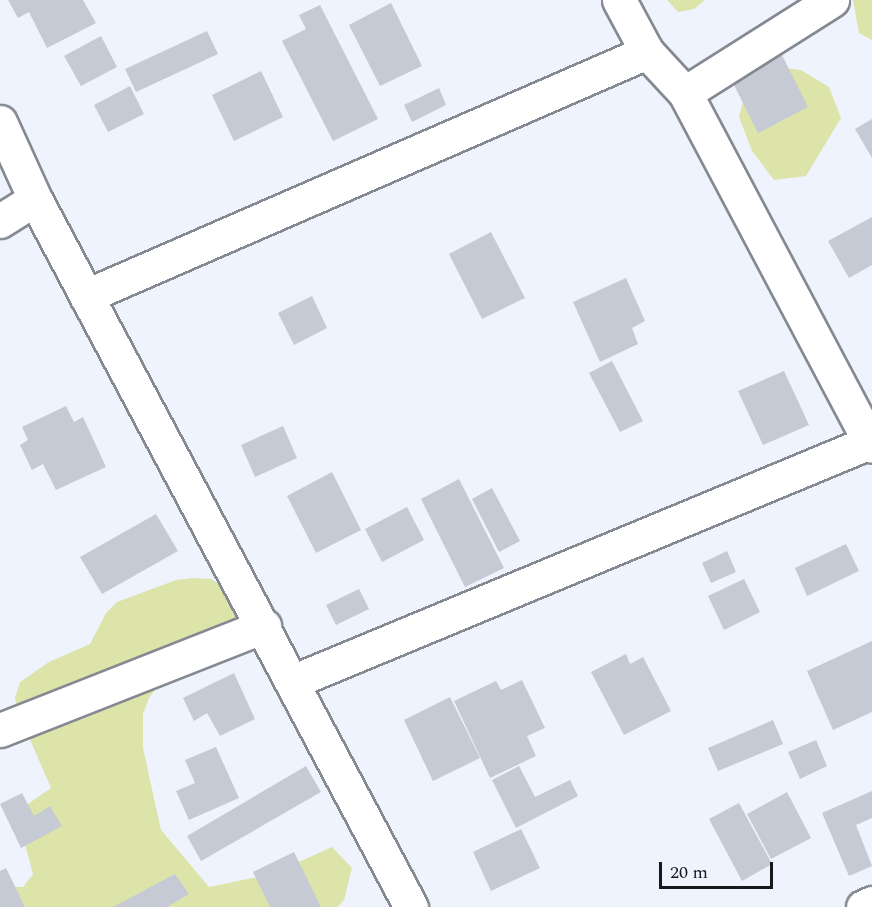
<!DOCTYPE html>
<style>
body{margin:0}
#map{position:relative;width:872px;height:907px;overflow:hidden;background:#eef3fd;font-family:Spectral,serif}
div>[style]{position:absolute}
.green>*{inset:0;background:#dce4a9}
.building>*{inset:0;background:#c5cad4}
.roads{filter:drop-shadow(2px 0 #848992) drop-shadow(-2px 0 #848992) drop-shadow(0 2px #848992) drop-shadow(0 -2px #848992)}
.minor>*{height:33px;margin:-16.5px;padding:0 16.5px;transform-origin:16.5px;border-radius:16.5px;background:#fff}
span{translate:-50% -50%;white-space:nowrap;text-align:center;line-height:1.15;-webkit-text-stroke:4.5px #eef3fd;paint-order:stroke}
.scale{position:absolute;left:659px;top:862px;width:114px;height:27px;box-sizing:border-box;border:3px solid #17191d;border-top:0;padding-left:8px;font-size:18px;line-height:21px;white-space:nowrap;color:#17191d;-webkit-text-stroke:4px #eef3fd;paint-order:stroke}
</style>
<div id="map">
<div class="green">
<div style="clip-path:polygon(667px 0,705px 0,694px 9px,678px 12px)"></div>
<div style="clip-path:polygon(853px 0,872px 0,872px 40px,859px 33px)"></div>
<div style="clip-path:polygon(774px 67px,801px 70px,829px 87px,841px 118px,806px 176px,774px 180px,752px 151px,739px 117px,748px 83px)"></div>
<div style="clip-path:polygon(193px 578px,211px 579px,238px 596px,243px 626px,159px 685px,149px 698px,143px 714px,143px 748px,161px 830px,209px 887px,272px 874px,332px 847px,352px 868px,344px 900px,338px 907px,0 907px,0 887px,23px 887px,33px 874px,19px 823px,25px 806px,51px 788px,19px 714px,15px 698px,20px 682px,49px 662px,90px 644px,106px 613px,117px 602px,176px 580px)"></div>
</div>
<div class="building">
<div style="clip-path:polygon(8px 0,83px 0,96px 23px,47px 48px,29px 12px,18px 18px)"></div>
<div style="clip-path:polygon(391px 3px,422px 66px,380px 86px,349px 25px)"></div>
<div style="clip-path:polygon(320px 5px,378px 119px,333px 141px,282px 41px,306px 29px,299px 15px)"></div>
<div style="clip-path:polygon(207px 31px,218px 54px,136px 92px,125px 69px)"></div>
<div style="clip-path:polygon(101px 36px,117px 67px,81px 86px,64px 56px)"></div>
<div style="clip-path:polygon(782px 55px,808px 107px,758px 133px,732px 81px)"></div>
<div style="clip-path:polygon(261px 71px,283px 117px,234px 141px,212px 95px)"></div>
<div style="clip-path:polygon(130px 86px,144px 114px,108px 132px,94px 105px)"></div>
<div style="clip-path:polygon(439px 88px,446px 105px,412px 122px,404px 105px)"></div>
<div style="clip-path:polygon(872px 119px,872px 158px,855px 129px)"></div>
<div style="clip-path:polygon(872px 217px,872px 265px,849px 278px,828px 241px)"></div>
<div style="clip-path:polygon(491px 232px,525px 298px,482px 319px,449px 254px)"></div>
<div style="clip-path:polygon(626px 278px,645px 321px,632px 328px,638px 344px,600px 362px,573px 302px)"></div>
<div style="clip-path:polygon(312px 296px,327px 328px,294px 345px,278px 313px)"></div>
<div style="clip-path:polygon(612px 361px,643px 421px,620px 432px,589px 373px)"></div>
<div style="clip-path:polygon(784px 371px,809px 425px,763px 445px,738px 391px)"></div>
<div style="clip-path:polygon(66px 406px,74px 422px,83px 417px,106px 467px,56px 490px,43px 464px,32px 470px,20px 445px,28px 440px,22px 427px)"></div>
<div style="clip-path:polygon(283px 426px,297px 458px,255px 477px,241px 445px)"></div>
<div style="clip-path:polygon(332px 472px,361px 530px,316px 553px,287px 496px)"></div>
<div style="clip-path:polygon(459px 479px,504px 568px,465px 587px,421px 499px)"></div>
<div style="clip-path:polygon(492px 488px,520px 541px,499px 552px,472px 499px)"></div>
<div style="clip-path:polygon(407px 507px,424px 540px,382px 562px,365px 529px)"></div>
<div style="clip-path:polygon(156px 514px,178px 551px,102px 594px,80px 557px)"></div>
<div style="clip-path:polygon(846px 544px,859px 571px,807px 596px,795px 568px)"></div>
<div style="clip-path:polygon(727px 551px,736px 572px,711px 583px,702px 563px)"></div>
<div style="clip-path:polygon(744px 579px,760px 612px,724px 630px,708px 596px)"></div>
<div style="clip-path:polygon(359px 589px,369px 609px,336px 625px,326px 605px)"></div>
<div style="clip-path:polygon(872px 641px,872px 712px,833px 730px,807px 671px)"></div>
<div style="clip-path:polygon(626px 654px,630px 664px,643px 657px,671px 711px,624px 735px,591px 672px)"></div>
<div style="clip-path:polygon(234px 673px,255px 719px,220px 736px,207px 713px,194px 721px,183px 698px)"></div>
<div style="clip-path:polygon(522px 680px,545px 728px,527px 736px,536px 756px,490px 778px,454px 701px,496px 681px,501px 690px)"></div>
<div style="clip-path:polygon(450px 697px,480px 758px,433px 781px,404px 720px)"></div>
<div style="clip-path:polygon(773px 720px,783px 744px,718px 771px,708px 748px)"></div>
<div style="clip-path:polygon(816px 740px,827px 766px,800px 779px,788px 752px)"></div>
<div style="clip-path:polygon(216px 747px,239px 798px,189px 820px,176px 791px,195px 783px,185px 760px)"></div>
<div style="clip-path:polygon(306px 766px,321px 792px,201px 861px,187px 836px)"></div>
<div style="clip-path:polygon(519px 766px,535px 797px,570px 780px,578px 796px,516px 828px,492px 780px)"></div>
<div style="clip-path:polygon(872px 791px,872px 818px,856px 825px,872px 866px,849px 876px,822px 813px)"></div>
<div style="clip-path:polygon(787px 792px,811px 838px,771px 859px,747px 814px)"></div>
<div style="clip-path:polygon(22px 793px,34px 816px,50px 806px,62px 826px,21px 848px,0 804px)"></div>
<div style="clip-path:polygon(739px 803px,772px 864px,742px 881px,709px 819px)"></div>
<div style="clip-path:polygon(521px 829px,540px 868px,491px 891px,473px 852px)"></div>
<div style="clip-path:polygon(294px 852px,321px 907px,270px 907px,253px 872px)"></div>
<div style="clip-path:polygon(6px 868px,25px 907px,0 907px,0 871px)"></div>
<div style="clip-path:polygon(175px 874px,189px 894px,167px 907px,113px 907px)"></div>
</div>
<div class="roads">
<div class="minor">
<div style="left:619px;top:0;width:59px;rotate:61.7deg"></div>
<div style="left:647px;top:52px;width:56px;rotate:47.2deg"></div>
<div style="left:685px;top:93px;width:399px;rotate:62.1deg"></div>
<div style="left:685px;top:93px;width:174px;rotate:-32.3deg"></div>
<div style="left:0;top:122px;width:85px;rotate:65.6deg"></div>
<div style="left:35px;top:199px;width:802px;rotate:62.03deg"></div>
<div style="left:0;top:221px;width:41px;rotate:-32.2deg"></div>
<div style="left:86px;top:296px;width:612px;rotate:-23.51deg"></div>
<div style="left:294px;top:681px;width:624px;rotate:-22.54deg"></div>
<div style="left:0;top:730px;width:284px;rotate:-21.5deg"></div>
<div style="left:863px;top:907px;width:10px;rotate:-24deg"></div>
</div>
</div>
<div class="scale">20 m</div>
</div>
